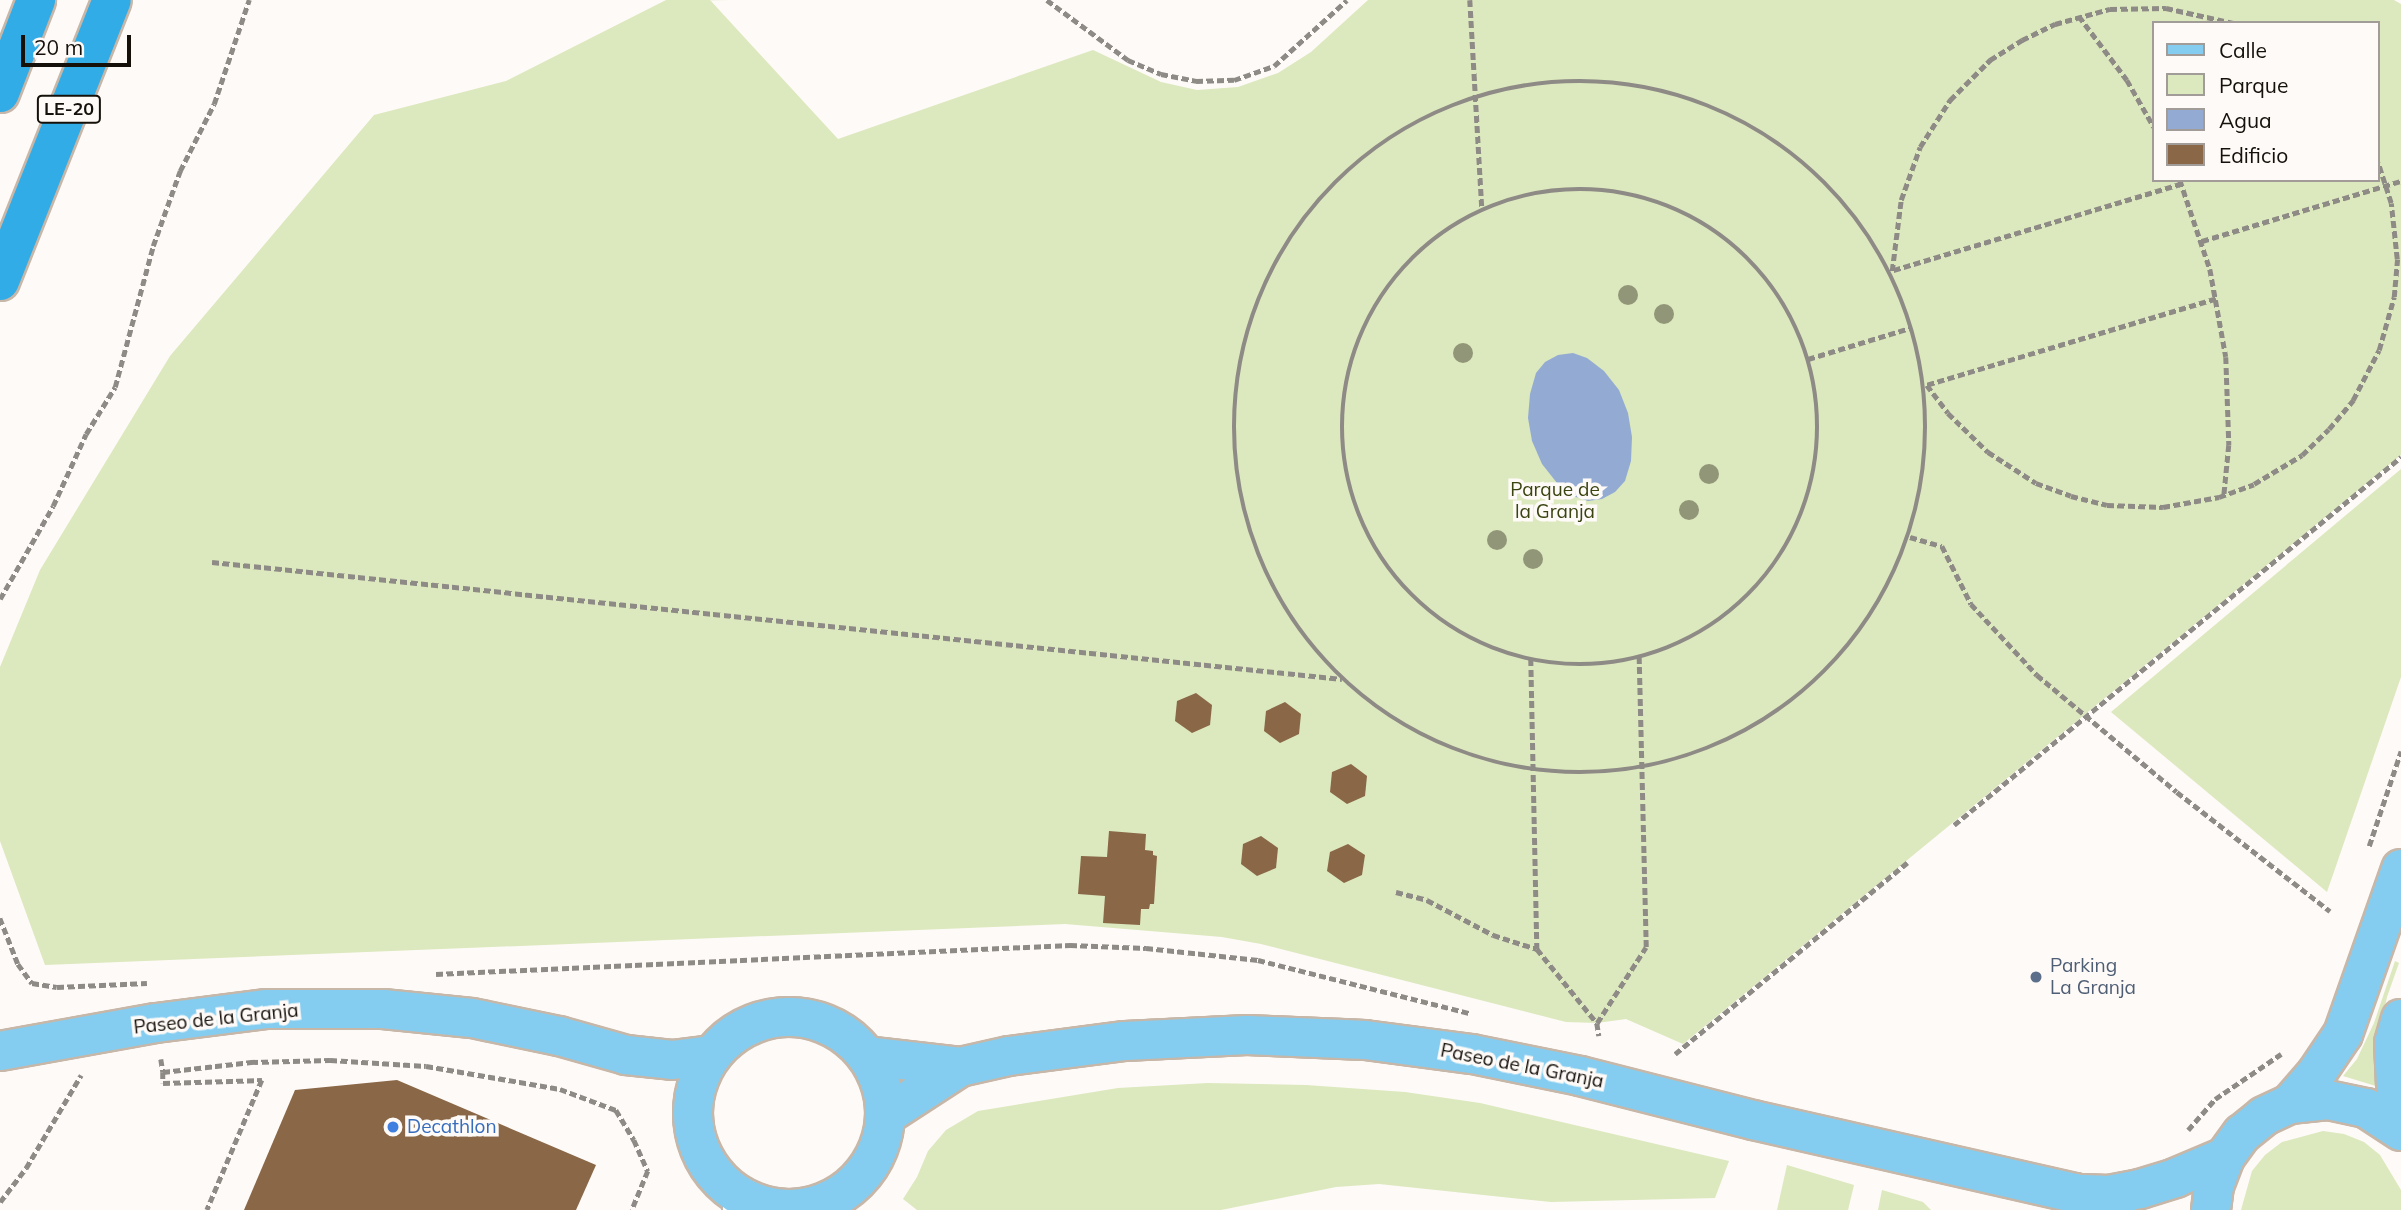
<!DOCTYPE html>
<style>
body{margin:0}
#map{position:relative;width:2401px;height:1210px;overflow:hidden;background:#fefaf7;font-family:Mulish,sans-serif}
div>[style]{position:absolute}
.green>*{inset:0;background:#dce8bd}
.water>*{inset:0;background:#93abd3}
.building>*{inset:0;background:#896747}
.path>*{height:4.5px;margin-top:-2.25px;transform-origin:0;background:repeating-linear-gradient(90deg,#8e8a86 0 7px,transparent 0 10.5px)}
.path>.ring{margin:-2.25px;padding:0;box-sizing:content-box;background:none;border:4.5px solid #8e8a86;border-radius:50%}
.roads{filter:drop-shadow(2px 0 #c7b7a8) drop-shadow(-2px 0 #c7b7a8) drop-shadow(0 2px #c7b7a8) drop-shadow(0 -2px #c7b7a8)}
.minor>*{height:38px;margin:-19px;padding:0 19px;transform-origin:19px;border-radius:19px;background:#fff}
.major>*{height:38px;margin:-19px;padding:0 19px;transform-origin:19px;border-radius:19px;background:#84cdf1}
.major>.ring{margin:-19px;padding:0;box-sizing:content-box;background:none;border:38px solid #84cdf1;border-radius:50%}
.highway>*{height:38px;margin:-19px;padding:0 19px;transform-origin:19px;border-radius:19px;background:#32ace7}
.trees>*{width:20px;height:20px;margin:-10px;border-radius:50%;background:#929678}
.dots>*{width:19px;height:19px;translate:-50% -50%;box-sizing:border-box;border:4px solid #fefaf7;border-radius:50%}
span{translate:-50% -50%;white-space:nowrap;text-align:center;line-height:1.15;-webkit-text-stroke:7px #fefaf7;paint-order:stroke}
.shield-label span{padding:2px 5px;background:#fefaf7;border:2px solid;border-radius:5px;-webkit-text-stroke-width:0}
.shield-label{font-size:18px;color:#15100a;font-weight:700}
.park-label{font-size:19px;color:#394410}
.service-label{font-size:19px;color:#4e5e75}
.left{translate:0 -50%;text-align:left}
.street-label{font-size:19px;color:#15100a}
.shop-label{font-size:19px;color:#366cbe}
.legend{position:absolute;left:2152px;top:21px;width:228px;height:161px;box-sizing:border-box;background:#fefaf7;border:2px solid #a19c98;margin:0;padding:9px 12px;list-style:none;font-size:21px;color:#15100a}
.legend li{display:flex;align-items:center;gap:14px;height:35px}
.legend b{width:35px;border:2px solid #a19c98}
.scale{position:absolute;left:21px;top:35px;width:110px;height:32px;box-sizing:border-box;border:4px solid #15100a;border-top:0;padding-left:9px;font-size:21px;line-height:24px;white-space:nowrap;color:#15100a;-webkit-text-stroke:5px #fefaf7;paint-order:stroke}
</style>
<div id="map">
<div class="green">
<div style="clip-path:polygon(evenodd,666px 0,710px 0,838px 139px,1093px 50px,1161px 82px,1197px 90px,1238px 87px,1278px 73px,1311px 52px,1368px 0,2394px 0,2401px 4px,2401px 455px,1683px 1044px,1626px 1019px,1597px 1023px,1566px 1022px,1261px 944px,1222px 937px,1065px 924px,45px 965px,0 841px,0 667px,40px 570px,170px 356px,374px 115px,506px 81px,666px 0,2154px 23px,2378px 23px,2378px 180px,2154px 180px,2154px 23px)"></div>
<div style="clip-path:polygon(2401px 469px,2401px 677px,2327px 892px,2111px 712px)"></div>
<div style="clip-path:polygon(2395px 961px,2399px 963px,2387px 997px,2377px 1044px,2379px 1087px,2343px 1076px,2357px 1059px,2374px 1023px)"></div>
<div style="clip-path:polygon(1208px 1083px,1306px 1085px,1405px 1092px,1480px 1103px,1729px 1161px,1715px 1198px,1551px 1202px,1379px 1184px,1336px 1187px,1221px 1210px,917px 1210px,903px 1199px,917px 1177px,928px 1151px,946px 1130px,978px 1111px,1118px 1088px)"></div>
<div style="clip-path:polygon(2323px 1131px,2344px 1134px,2364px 1142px,2380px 1155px,2401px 1190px,2401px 1210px,2241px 1210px,2252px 1171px,2265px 1155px,2282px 1142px)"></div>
<div style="clip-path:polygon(1787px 1165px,1854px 1185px,1848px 1210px,1777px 1210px)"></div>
<div style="clip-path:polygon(1882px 1190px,1923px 1202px,1931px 1210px,1878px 1210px)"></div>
</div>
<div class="water">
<div style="clip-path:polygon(1573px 353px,1587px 358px,1604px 371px,1619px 390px,1628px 413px,1632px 437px,1631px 461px,1625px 481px,1615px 492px,1602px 499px,1588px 501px,1573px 496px,1557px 483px,1542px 464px,1532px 441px,1528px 418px,1530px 394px,1536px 373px,1545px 362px,1558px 355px)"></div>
</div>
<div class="building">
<div style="clip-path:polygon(1196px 693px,1212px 705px,1210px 725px,1192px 733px,1175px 721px,1177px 701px)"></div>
<div style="clip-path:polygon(1285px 702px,1301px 714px,1299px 734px,1280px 743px,1264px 731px,1266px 711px)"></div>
<div style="clip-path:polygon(1351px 764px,1367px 776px,1365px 796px,1347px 804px,1330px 792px,1332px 772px)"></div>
<div style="clip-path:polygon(1109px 831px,1146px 834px,1145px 850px,1153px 851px,1153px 855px,1157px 856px,1154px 904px,1150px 904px,1149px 909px,1141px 909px,1140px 925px,1103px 923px,1105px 896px,1078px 894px,1081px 856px,1107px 857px)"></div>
<div style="clip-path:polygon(1261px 836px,1278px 848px,1276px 868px,1257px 876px,1241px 864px,1243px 844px)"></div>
<div style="clip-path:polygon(1348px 844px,1365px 855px,1362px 875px,1344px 883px,1327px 871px,1330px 852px)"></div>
<div style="clip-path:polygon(397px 1080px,596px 1165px,576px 1210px,244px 1210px,295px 1090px)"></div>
</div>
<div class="path">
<div style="left:1047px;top:0;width:101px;rotate:36.5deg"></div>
<div style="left:1128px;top:60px;width:36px;rotate:23deg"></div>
<div style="left:1161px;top:74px;width:36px;rotate:11deg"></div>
<div style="left:1196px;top:81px;width:38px;rotate:-2deg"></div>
<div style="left:1234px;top:80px;width:42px;rotate:-19.3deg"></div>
<div style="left:1274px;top:66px;width:98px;rotate:-42.1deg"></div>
<div style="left:1470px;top:0;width:210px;rotate:86.7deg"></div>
<div style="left:2079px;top:16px;width:80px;rotate:53.1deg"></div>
<div style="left:2127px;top:80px;width:54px;rotate:60.1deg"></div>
<div class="ring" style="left:1234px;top:81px;width:687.5px;height:687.5px"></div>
<div style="left:2180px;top:180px;width:94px;rotate:71.4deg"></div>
<div style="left:2210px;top:269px;width:89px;rotate:79.7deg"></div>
<div style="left:2226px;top:357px;width:88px;rotate:88deg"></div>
<div style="left:2229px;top:445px;width:51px;rotate:95.6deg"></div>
<div style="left:2182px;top:184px;width:303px;rotate:163.3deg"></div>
<div style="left:1892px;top:271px;width:72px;rotate:-82.8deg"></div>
<div style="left:1901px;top:200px;width:56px;rotate:-70.3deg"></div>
<div style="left:1920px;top:147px;width:56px;rotate:-57.4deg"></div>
<div style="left:1950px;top:100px;width:57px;rotate:-45deg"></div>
<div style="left:1990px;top:60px;width:38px;rotate:-32deg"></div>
<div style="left:2022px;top:40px;width:37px;rotate:-26deg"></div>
<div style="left:2055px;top:24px;width:57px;rotate:-15.3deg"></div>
<div style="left:2110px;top:9px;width:56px;rotate:-1deg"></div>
<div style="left:2166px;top:8px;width:69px;rotate:12.6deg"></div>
<div class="ring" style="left:1342px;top:189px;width:471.5px;height:471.5px"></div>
<div style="left:2202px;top:241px;width:208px;rotate:-16.8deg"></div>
<div style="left:2216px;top:299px;width:302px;rotate:163.4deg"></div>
<div style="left:1927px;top:385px;width:35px;rotate:53deg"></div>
<div style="left:1948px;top:413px;width:56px;rotate:44.3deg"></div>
<div style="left:1988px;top:452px;width:57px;rotate:32.9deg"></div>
<div style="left:2036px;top:483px;width:37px;rotate:20deg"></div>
<div style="left:2071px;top:496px;width:37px;rotate:14deg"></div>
<div style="left:2107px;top:505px;width:56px;rotate:2deg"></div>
<div style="left:2163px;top:507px;width:57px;rotate:-10.1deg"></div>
<div style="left:2219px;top:497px;width:37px;rotate:-20deg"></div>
<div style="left:2254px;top:484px;width:56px;rotate:-31.1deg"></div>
<div style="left:2302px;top:455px;width:37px;rotate:-44deg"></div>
<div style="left:2329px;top:429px;width:38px;rotate:-50deg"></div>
<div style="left:2353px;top:400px;width:56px;rotate:-62.5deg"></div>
<div style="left:2379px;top:350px;width:55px;rotate:-74.2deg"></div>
<div style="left:2394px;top:297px;width:38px;rotate:-85deg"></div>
<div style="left:2397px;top:259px;width:56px;rotate:-96.1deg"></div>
<div style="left:2391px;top:203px;width:42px;rotate:-108deg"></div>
<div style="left:1808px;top:359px;width:107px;rotate:-16.9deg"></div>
<div style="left:1910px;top:537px;width:33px;rotate:16deg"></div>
<div style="left:1942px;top:546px;width:65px;rotate:63.4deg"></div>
<div style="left:1971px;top:604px;width:97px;rotate:47.1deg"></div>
<div style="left:2037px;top:675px;width:182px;rotate:39.9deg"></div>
<div style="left:2177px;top:792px;width:194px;rotate:37.9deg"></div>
<div style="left:212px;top:562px;width:1136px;rotate:5.91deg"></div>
<div style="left:0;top:599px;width:107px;rotate:-60.3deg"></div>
<div style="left:53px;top:506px;width:79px;rotate:-65.4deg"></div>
<div style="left:86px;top:434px;width:55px;rotate:-58.3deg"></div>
<div style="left:115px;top:387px;width:146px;rotate:-74.9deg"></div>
<div style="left:153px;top:246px;width:80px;rotate:-70.2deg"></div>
<div style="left:180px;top:171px;width:75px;rotate:-63.1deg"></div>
<div style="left:214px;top:104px;width:110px;rotate:-71.4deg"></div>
<div style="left:1531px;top:659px;width:290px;rotate:88.8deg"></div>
<div style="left:1537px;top:949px;width:95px;rotate:51deg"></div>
<div style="left:1597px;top:1023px;width:13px;rotate:81deg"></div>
<div style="left:1954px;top:825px;width:579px;rotate:-39.46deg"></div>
<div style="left:2369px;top:846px;width:100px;rotate:-71.4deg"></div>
<div style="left:1396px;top:892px;width:32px;rotate:14deg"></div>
<div style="left:1427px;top:900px;width:75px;rotate:27.9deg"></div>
<div style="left:1493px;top:935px;width:46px;rotate:17.7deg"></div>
<div style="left:0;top:918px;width:49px;rotate:68.6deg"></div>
<div style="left:18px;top:964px;width:24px;rotate:54deg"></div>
<div style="left:32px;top:983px;width:25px;rotate:9deg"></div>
<div style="left:57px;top:987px;width:90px;rotate:-2.5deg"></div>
<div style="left:436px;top:974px;width:635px;rotate:-2.62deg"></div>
<div style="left:1070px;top:945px;width:76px;rotate:2.3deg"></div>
<div style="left:1146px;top:948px;width:113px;rotate:6.1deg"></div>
<div style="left:1258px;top:960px;width:218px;rotate:14.1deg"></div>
<div style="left:1597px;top:1023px;width:90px;rotate:-57.2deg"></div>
<div style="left:1646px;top:947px;width:290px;rotate:-91.4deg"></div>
<div style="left:1675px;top:1054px;width:301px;rotate:-39.5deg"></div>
<div style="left:161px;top:1059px;width:13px;rotate:81deg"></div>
<div style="left:163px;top:1072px;width:89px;rotate:-6.5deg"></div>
<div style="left:251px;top:1062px;width:79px;rotate:-1.5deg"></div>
<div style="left:330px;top:1060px;width:96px;rotate:3.6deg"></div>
<div style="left:426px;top:1066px;width:136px;rotate:9.7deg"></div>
<div style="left:560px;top:1089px;width:60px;rotate:20.6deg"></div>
<div style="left:616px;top:1110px;width:35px;rotate:59deg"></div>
<div style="left:634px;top:1140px;width:34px;rotate:66deg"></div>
<div style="left:648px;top:1171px;width:42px;rotate:112.3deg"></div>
<div style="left:163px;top:1072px;width:11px;rotate:90deg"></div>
<div style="left:163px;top:1083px;width:99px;rotate:-1.7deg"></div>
<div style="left:262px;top:1080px;width:141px;rotate:112.9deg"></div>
<div style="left:2188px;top:1130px;width:41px;rotate:-48.9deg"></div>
<div style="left:2215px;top:1099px;width:80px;rotate:-34.3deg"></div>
<div style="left:0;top:1202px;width:43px;rotate:-52.6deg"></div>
<div style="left:26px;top:1168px;width:108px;rotate:-59.4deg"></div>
</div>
<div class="roads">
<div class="minor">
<div style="left:742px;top:1197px;width:13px;rotate:90deg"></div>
<div style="left:788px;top:1210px;width:1px;rotate:-45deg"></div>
</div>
<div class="major">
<div class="ring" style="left:693px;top:1017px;width:154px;height:154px"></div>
<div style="left:0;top:1051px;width:158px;rotate:-10.2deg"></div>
<div style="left:156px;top:1023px;width:112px;rotate:-7.2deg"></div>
<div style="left:267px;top:1009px;width:116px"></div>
<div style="left:383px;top:1009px;width:89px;rotate:5.8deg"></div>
<div style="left:472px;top:1018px;width:89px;rotate:11.7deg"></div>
<div style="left:559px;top:1036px;width:70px;rotate:15.8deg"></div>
<div style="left:626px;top:1055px;width:46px;rotate:6.2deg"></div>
<div style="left:672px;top:1060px;width:40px;rotate:-7.1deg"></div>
<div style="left:867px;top:1056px;width:94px;rotate:6.7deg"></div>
<div style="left:2290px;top:1104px;width:40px;rotate:-49deg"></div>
<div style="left:2316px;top:1074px;width:48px;rotate:-56deg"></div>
<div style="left:2343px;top:1034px;width:175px;rotate:-70.6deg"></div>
<div style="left:886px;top:1115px;width:88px;rotate:-33deg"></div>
<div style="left:960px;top:1067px;width:50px;rotate:-12.7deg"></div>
<div style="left:1009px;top:1056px;width:117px;rotate:-7.4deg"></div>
<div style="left:1125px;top:1041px;width:122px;rotate:-2.8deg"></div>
<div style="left:1247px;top:1035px;width:118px;rotate:2.4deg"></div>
<div style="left:1365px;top:1040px;width:108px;rotate:7.5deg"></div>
<div style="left:1472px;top:1054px;width:110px;rotate:11.5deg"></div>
<div style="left:1580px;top:1076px;width:179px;rotate:14.3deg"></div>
<div style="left:1753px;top:1120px;width:330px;rotate:12.8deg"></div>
<div style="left:2075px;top:1193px;width:45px;rotate:22deg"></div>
<div style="left:2398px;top:1128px;width:85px;rotate:-92.7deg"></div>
<div style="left:2394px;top:1043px;width:25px;rotate:-74deg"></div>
<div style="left:2083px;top:1194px;width:26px;rotate:2deg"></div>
<div style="left:2109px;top:1195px;width:32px;rotate:-11deg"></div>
<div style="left:2140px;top:1189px;width:37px;rotate:-17deg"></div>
<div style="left:2175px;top:1178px;width:54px;rotate:-22.8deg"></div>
<div style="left:2211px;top:1210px;width:24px;rotate:-83deg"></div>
<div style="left:2214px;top:1186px;width:31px;rotate:-69deg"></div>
<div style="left:2225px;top:1157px;width:29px;rotate:-54deg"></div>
<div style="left:2242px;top:1134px;width:28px;rotate:-39deg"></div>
<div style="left:2264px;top:1116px;width:29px;rotate:-25deg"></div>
<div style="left:2290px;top:1104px;width:38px;rotate:-6deg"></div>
<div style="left:2328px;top:1100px;width:39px;rotate:12deg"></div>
<div style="left:2366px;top:1108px;width:42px;rotate:33.3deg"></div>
</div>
<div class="highway">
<div style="left:0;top:93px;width:100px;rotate:-68.8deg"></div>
<div style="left:0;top:281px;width:302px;rotate:-68.3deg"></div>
</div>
</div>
<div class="trees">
<div style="left:1628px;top:295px"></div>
<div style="left:1664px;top:314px"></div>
<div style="left:1463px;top:353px"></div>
<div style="left:1709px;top:474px"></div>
<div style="left:1689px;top:510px"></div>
<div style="left:1497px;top:540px"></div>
<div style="left:1533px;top:559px"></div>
</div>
<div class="dots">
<div style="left:2036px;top:977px;background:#5c6f8a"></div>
<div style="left:393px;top:1127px;background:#3f7fe0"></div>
</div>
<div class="shield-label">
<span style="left:69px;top:109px">LE-20</span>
</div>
<div class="park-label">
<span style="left:1555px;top:501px">Parque de<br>la Granja</span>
</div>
<div class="service-label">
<span class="left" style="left:2050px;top:977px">Parking<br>La Granja</span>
</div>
<div class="street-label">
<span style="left:216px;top:1019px;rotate:-6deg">Paseo de la Granja</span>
<span style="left:1522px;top:1066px;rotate:11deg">Paseo de la Granja</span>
</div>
<div class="shop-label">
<span class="left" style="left:407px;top:1127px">Decathlon</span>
</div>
<ul class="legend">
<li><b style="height:9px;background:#84cdf1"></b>Calle</li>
<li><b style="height:19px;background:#dce8bd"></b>Parque</li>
<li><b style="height:19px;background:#93abd3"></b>Agua</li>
<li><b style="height:19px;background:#896747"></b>Edificio</li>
</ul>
<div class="scale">20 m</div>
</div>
